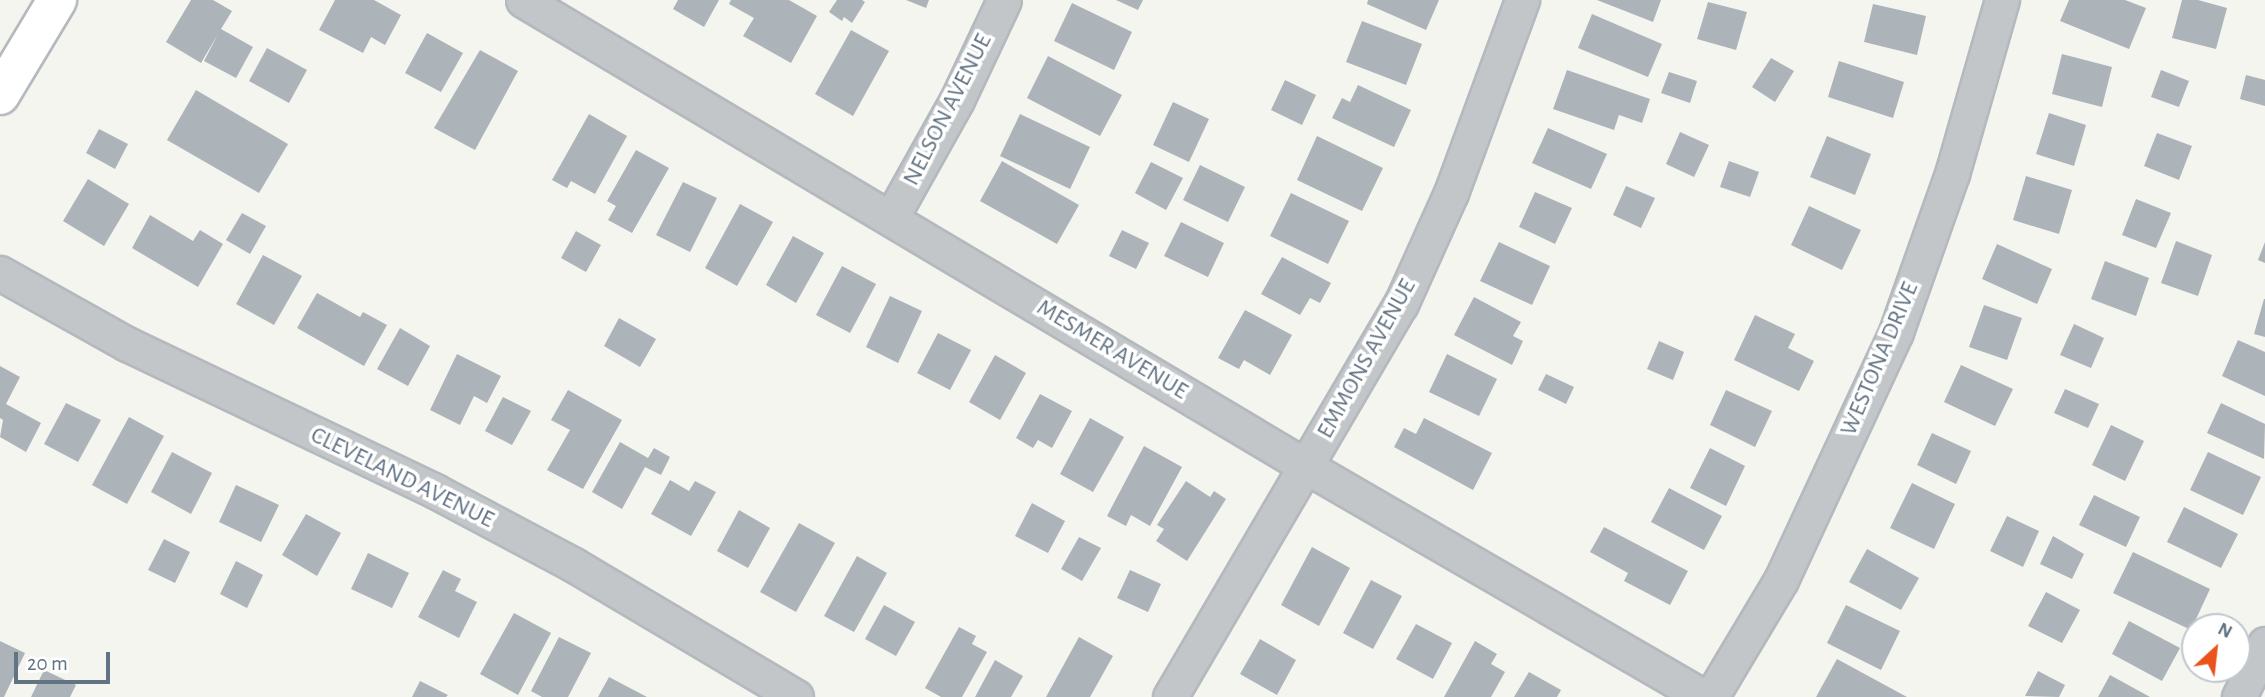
<!DOCTYPE html>
<style>
body{margin:0}
#map{position:relative;width:2265px;height:697px;overflow:hidden;background:#f5f5f0;font-family:"Alegreya Sans",sans-serif}
div>[style]{position:absolute}
.building>*{inset:0;background:#acb3b9}
.roads{filter:drop-shadow(2px 0 #b4b9be) drop-shadow(-2px 0 #b4b9be) drop-shadow(0 2px #b4b9be) drop-shadow(0 -2px #b4b9be)}
.minor>*{height:33px;margin:-16.5px;padding:0 16.5px;transform-origin:16.5px;border-radius:16.5px;background:#c2c6c9}
.secondary>*{height:38px;margin:-19px;padding:0 19px;transform-origin:19px;border-radius:19px;background:#fff}
span{translate:-50% -50%;white-space:nowrap;text-align:center;line-height:1.15;-webkit-text-stroke:7px #fff;paint-order:stroke}
.street-label{font-size:24px;color:#627383}
.north{position:absolute;left:2181px;top:613px;width:70px;height:70px;box-sizing:border-box;background:#fff;border:2px solid #c0c7cd;border-radius:50%;rotate:27deg;font-size:19px;font-weight:700;line-height:28px;text-align:center;color:#627383}
.north::after{content:'';display:block;margin:auto;width:24px;height:32px;background:#ea531b;clip-path:polygon(50% 0,100% 100%,50% 72%,0 100%)}
.scale{position:absolute;left:14px;top:652px;width:96px;height:32px;box-sizing:border-box;border:4px solid #627383;border-top:0;padding-left:9px;font-size:21px;line-height:24px;white-space:nowrap;color:#627383;-webkit-text-stroke:5px #fff;paint-order:stroke}
</style>
<div id="map">
<div class="building">
<div style="clip-path:polygon(191px 0,213px 0,232px 11px,221px 29px,253px 47px,236px 78px,204px 61px,218px 34px,201px 63px,166px 42px)"></div>
<div style="clip-path:polygon(335px 0,374px 0,401px 15px,385px 45px,371px 37px,363px 53px,319px 30px)"></div>
<div style="clip-path:polygon(678px 0,719px 0,704px 27px,673px 9px)"></div>
<div style="clip-path:polygon(731px 0,789px 0,817px 16px,791px 63px,743px 36px,754px 18px,729px 4px)"></div>
<div style="clip-path:polygon(837px 0,862px 0,865px 2px,852px 23px,844px 17px,842px 21px,829px 12px)"></div>
<div style="clip-path:polygon(906px 0,929px 0,926px 8px)"></div>
<div style="clip-path:polygon(1116px 0,1143px 0,1138px 10px)"></div>
<div style="clip-path:polygon(1368px 0,1439px 0,1426px 30px,1367px 4px)"></div>
<div style="clip-path:polygon(1597px 0,1661px 0,1653px 22px)"></div>
<div style="clip-path:polygon(2069px 0,2125px 0,2146px 8px,2129px 49px,2060px 21px)"></div>
<div style="clip-path:polygon(2182px 0,2198px 0,2227px 8px,2216px 49px,2172px 38px)"></div>
<div style="clip-path:polygon(1708px 2px,1747px 12px,1736px 50px,1697px 39px)"></div>
<div style="clip-path:polygon(1072px 3px,1132px 32px,1114px 70px,1054px 41px)"></div>
<div style="clip-path:polygon(1873px 4px,1926px 16px,1917px 55px,1864px 42px)"></div>
<div style="clip-path:polygon(1592px 14px,1662px 44px,1648px 77px,1578px 48px)"></div>
<div style="clip-path:polygon(1362px 21px,1422px 44px,1406px 85px,1346px 62px)"></div>
<div style="clip-path:polygon(851px 30px,889px 51px,853px 116px,815px 94px)"></div>
<div style="clip-path:polygon(427px 33px,463px 53px,441px 92px,405px 73px)"></div>
<div style="clip-path:polygon(267px 48px,307px 70px,289px 103px,249px 81px)"></div>
<div style="clip-path:polygon(480px 50px,518px 71px,475px 150px,434px 128px)"></div>
<div style="clip-path:polygon(2062px 54px,2112px 67px,2102px 107px,2052px 94px)"></div>
<div style="clip-path:polygon(1048px 56px,1122px 95px,1100px 136px,1027px 98px)"></div>
<div style="clip-path:polygon(1771px 58px,1794px 71px,1775px 102px,1752px 87px)"></div>
<div style="clip-path:polygon(1839px 61px,1904px 82px,1893px 118px,1828px 97px)"></div>
<div style="clip-path:polygon(1567px 70px,1650px 99px,1642px 123px,1619px 115px,1614px 130px,1553px 109px)"></div>
<div style="clip-path:polygon(2161px 70px,2189px 81px,2179px 107px,2151px 97px)"></div>
<div style="clip-path:polygon(1669px 72px,1697px 81px,1690px 103px,1661px 93px)"></div>
<div style="clip-path:polygon(2246px 75px,2265px 80px,2265px 106px,2240px 99px)"></div>
<div style="clip-path:polygon(1285px 80px,1316px 95px,1302px 125px,1271px 110px)"></div>
<div style="clip-path:polygon(1358px 85px,1411px 110px,1394px 147px,1332px 118px,1342px 98px,1350px 102px)"></div>
<div style="clip-path:polygon(196px 90px,288px 144px,259px 193px,167px 140px)"></div>
<div style="clip-path:polygon(1173px 102px,1209px 119px,1189px 162px,1153px 145px)"></div>
<div style="clip-path:polygon(2049px 113px,2086px 125px,2074px 166px,2036px 154px)"></div>
<div style="clip-path:polygon(589px 114px,627px 136px,595px 194px,571px 181px,567px 188px,552px 180px)"></div>
<div style="clip-path:polygon(1020px 114px,1090px 147px,1070px 189px,1000px 156px)"></div>
<div style="clip-path:polygon(1548px 128px,1607px 154px,1591px 189px,1532px 163px)"></div>
<div style="clip-path:polygon(99px 129px,128px 144px,115px 169px,86px 153px)"></div>
<div style="clip-path:polygon(1680px 132px,1709px 145px,1694px 177px,1666px 164px)"></div>
<div style="clip-path:polygon(2157px 133px,2192px 146px,2179px 180px,2144px 166px)"></div>
<div style="clip-path:polygon(1317px 136px,1383px 168px,1362px 211px,1297px 180px)"></div>
<div style="clip-path:polygon(1827px 136px,1871px 154px,1855px 195px,1810px 177px)"></div>
<div style="clip-path:polygon(636px 150px,669px 168px,632px 233px,608px 220px,616px 206px,607px 201px)"></div>
<div style="clip-path:polygon(1002px 161px,1079px 205px,1057px 244px,980px 201px)"></div>
<div style="clip-path:polygon(1729px 161px,1759px 172px,1750px 197px,1720px 187px)"></div>
<div style="clip-path:polygon(1151px 162px,1183px 178px,1166px 210px,1135px 193px)"></div>
<div style="clip-path:polygon(1200px 165px,1245px 187px,1228px 222px,1183px 200px)"></div>
<div style="clip-path:polygon(2026px 176px,2072px 190px,2059px 234px,2013px 220px)"></div>
<div style="clip-path:polygon(88px 179px,129px 204px,104px 246px,63px 221px)"></div>
<div style="clip-path:polygon(683px 182px,717px 198px,690px 252px,656px 235px)"></div>
<div style="clip-path:polygon(1626px 186px,1655px 198px,1641px 228px,1613px 215px)"></div>
<div style="clip-path:polygon(1535px 192px,1572px 208px,1555px 244px,1519px 227px)"></div>
<div style="clip-path:polygon(1291px 193px,1349px 221px,1328px 264px,1270px 236px)"></div>
<div style="clip-path:polygon(2136px 199px,2171px 213px,2156px 248px,2122px 235px)"></div>
<div style="clip-path:polygon(740px 204px,773px 222px,737px 286px,705px 268px)"></div>
<div style="clip-path:polygon(1809px 206px,1861px 230px,1842px 270px,1791px 245px)"></div>
<div style="clip-path:polygon(242px 213px,266px 226px,250px 254px,226px 240px)"></div>
<div style="clip-path:polygon(150px 215px,193px 241px,200px 230px,223px 244px,198px 287px,132px 248px)"></div>
<div style="clip-path:polygon(1181px 222px,1224px 243px,1208px 277px,1164px 256px)"></div>
<div style="clip-path:polygon(1122px 230px,1149px 243px,1136px 269px,1109px 256px)"></div>
<div style="clip-path:polygon(576px 231px,601px 245px,586px 272px,561px 258px)"></div>
<div style="clip-path:polygon(793px 236px,824px 253px,796px 303px,766px 285px)"></div>
<div style="clip-path:polygon(2176px 241px,2212px 255px,2198px 296px,2161px 283px)"></div>
<div style="clip-path:polygon(1499px 242px,1550px 266px,1532px 305px,1480px 281px)"></div>
<div style="clip-path:polygon(2265px 242px,2265px 263px,2258px 260px)"></div>
<div style="clip-path:polygon(1997px 244px,2052px 269px,2037px 304px,1982px 279px)"></div>
<div style="clip-path:polygon(263px 255px,302px 276px,274px 325px,236px 304px)"></div>
<div style="clip-path:polygon(1282px 257px,1331px 283px,1320px 303px,1310px 298px,1300px 315px,1261px 294px)"></div>
<div style="clip-path:polygon(2105px 261px,2149px 278px,2136px 316px,2091px 299px)"></div>
<div style="clip-path:polygon(842px 266px,876px 284px,850px 333px,816px 315px)"></div>
<div style="clip-path:polygon(317px 293px,360px 317px,363px 312px,387px 325px,364px 366px,297px 328px)"></div>
<div style="clip-path:polygon(890px 296px,922px 311px,898px 363px,866px 347px)"></div>
<div style="clip-path:polygon(1474px 297px,1521px 322px,1513px 336px,1523px 341px,1512px 365px,1454px 335px)"></div>
<div style="clip-path:polygon(2264px 299px,2265px 299px,2265px 337px,2254px 334px)"></div>
<div style="clip-path:polygon(1984px 305px,2022px 318px,2007px 360px,1969px 347px)"></div>
<div style="clip-path:polygon(1245px 310px,1292px 335px,1270px 375px,1244px 360px,1239px 369px,1218px 358px)"></div>
<div style="clip-path:polygon(1755px 315px,1795px 334px,1788px 348px,1814px 361px,1799px 391px,1734px 360px)"></div>
<div style="clip-path:polygon(619px 318px,656px 339px,640px 367px,604px 346px)"></div>
<div style="clip-path:polygon(2074px 324px,2104px 338px,2091px 368px,2060px 355px)"></div>
<div style="clip-path:polygon(400px 328px,430px 346px,408px 386px,377px 369px)"></div>
<div style="clip-path:polygon(938px 333px,971px 350px,950px 390px,917px 373px)"></div>
<div style="clip-path:polygon(2238px 340px,2265px 352px,2265px 396px,2222px 376px)"></div>
<div style="clip-path:polygon(1659px 341px,1684px 352px,1673px 380px,1647px 369px)"></div>
<div style="clip-path:polygon(457px 354px,501px 376px,487px 403px,474px 396px,460px 425px,430px 410px)"></div>
<div style="clip-path:polygon(1447px 354px,1497px 379px,1479px 416px,1429px 392px)"></div>
<div style="clip-path:polygon(995px 355px,1026px 373px,1000px 420px,969px 402px)"></div>
<div style="clip-path:polygon(1961px 365px,2013px 389px,1995px 426px,1944px 402px)"></div>
<div style="clip-path:polygon(0 366px,20px 377px,6px 404px,41px 423px,26px 452px,0 437px,3px 420px,0 418px)"></div>
<div style="clip-path:polygon(1546px 374px,1574px 387px,1566px 404px,1538px 390px)"></div>
<div style="clip-path:polygon(2065px 389px,2099px 404px,2088px 428px,2054px 413px)"></div>
<div style="clip-path:polygon(568px 390px,622px 420px,583px 489px,547px 470px,570px 430px,551px 420px)"></div>
<div style="clip-path:polygon(1726px 390px,1772px 411px,1755px 447px,1710px 425px)"></div>
<div style="clip-path:polygon(1040px 394px,1072px 411px,1052px 448px,1038px 440px,1033px 448px,1016px 438px)"></div>
<div style="clip-path:polygon(503px 397px,531px 411px,512px 445px,485px 431px)"></div>
<div style="clip-path:polygon(66px 403px,101px 420px,78px 462px,44px 444px)"></div>
<div style="clip-path:polygon(2221px 403px,2265px 424px,2264px 459px,2207px 433px)"></div>
<div style="clip-path:polygon(129px 417px,164px 436px,127px 504px,92px 485px)"></div>
<div style="clip-path:polygon(1090px 418px,1124px 437px,1093px 492px,1060px 474px)"></div>
<div style="clip-path:polygon(1424px 418px,1492px 453px,1473px 490px,1394px 447px,1404px 428px,1416px 434px)"></div>
<div style="clip-path:polygon(2111px 425px,2144px 441px,2125px 481px,2092px 465px)"></div>
<div style="clip-path:polygon(1932px 433px,1971px 451px,1956px 484px,1917px 465px)"></div>
<div style="clip-path:polygon(620px 442px,648px 458px,654px 448px,670px 457px,661px 475px,645px 467px,622px 509px,592px 492px)"></div>
<div style="clip-path:polygon(1144px 446px,1182px 467px,1150px 526px,1131px 515px,1126px 526px,1107px 516px)"></div>
<div style="clip-path:polygon(1710px 448px,1745px 466px,1726px 506px,1690px 488px)"></div>
<div style="clip-path:polygon(172px 452px,212px 473px,191px 514px,151px 492px)"></div>
<div style="clip-path:polygon(2208px 452px,2261px 477px,2243px 515px,2190px 490px)"></div>
<div style="clip-path:polygon(670px 480px,689px 491px,695px 481px,716px 492px,691px 536px,651px 514px)"></div>
<div style="clip-path:polygon(1186px 481px,1210px 497px,1214px 491px,1226px 499px,1187px 561px,1156px 541px,1164px 529px,1157px 525px)"></div>
<div style="clip-path:polygon(1912px 483px,1955px 504px,1934px 549px,1890px 528px)"></div>
<div style="clip-path:polygon(236px 485px,279px 505px,261px 542px,219px 522px)"></div>
<div style="clip-path:polygon(1669px 488px,1722px 516px,1704px 550px,1651px 522px)"></div>
<div style="clip-path:polygon(2094px 495px,2140px 517px,2126px 547px,2079px 525px)"></div>
<div style="clip-path:polygon(1032px 503px,1065px 521px,1048px 553px,1015px 536px)"></div>
<div style="clip-path:polygon(2184px 507px,2238px 534px,2221px 568px,2167px 542px)"></div>
<div style="clip-path:polygon(739px 510px,770px 528px,748px 568px,717px 551px)"></div>
<div style="clip-path:polygon(306px 514px,341px 533px,317px 576px,282px 555px)"></div>
<div style="clip-path:polygon(2007px 516px,2039px 531px,2023px 567px,1990px 551px)"></div>
<div style="clip-path:polygon(799px 523px,835px 543px,796px 612px,760px 592px)"></div>
<div style="clip-path:polygon(1604px 527px,1688px 571px,1670px 605px,1624px 581px,1628px 573px,1590px 552px)"></div>
<div style="clip-path:polygon(2053px 536px,2084px 554px,2072px 579px,2040px 564px)"></div>
<div style="clip-path:polygon(1079px 537px,1101px 548px,1082px 581px,1061px 569px)"></div>
<div style="clip-path:polygon(164px 539px,190px 552px,175px 583px,148px 570px)"></div>
<div style="clip-path:polygon(1312px 547px,1350px 568px,1319px 626px,1281px 605px)"></div>
<div style="clip-path:polygon(1867px 549px,1919px 578px,1901px 610px,1849px 582px)"></div>
<div style="clip-path:polygon(2133px 552px,2210px 589px,2191px 630px,2113px 593px)"></div>
<div style="clip-path:polygon(368px 553px,409px 573px,392px 608px,351px 589px)"></div>
<div style="clip-path:polygon(857px 556px,887px 573px,854px 632px,824px 616px)"></div>
<div style="clip-path:polygon(236px 561px,263px 575px,247px 608px,220px 594px)"></div>
<div style="clip-path:polygon(443px 570px,461px 579px,455px 591px,477px 602px,459px 638px,418px 617px)"></div>
<div style="clip-path:polygon(1130px 570px,1161px 584px,1148px 612px,1117px 598px)"></div>
<div style="clip-path:polygon(1371px 580px,1402px 596px,1373px 649px,1343px 633px)"></div>
<div style="clip-path:polygon(2046px 592px,2080px 610px,2062px 643px,2028px 626px)"></div>
<div style="clip-path:polygon(884px 605px,915px 622px,896px 656px,865px 639px)"></div>
<div style="clip-path:polygon(1846px 605px,1900px 631px,1881px 670px,1827px 643px)"></div>
<div style="clip-path:polygon(514px 613px,551px 633px,518px 695px,480px 674px)"></div>
<div style="clip-path:polygon(2129px 621px,2180px 648px,2162px 681px,2112px 654px)"></div>
<div style="clip-path:polygon(1416px 624px,1452px 643px,1433px 679px,1396px 659px)"></div>
<div style="clip-path:polygon(959px 627px,976px 636px,972px 644px,987px 652px,962px 697px,941px 697px,925px 688px)"></div>
<div style="clip-path:polygon(559px 637px,591px 653px,568px 697px,542px 697px,531px 691px)"></div>
<div style="clip-path:polygon(1079px 637px,1113px 656px,1090px 697px,1046px 697px)"></div>
<div style="clip-path:polygon(1260px 639px,1296px 660px,1277px 695px,1240px 674px)"></div>
<div style="clip-path:polygon(0 641px,25px 653px,4px 697px,0 697px)"></div>
<div style="clip-path:polygon(1475px 641px,1497px 654px,1491px 664px,1505px 672px,1491px 697px,1444px 697px)"></div>
<div style="clip-path:polygon(1837px 659px,1907px 697px,1816px 697px)"></div>
<div style="clip-path:polygon(995px 660px,1023px 676px,1011px 697px,975px 697px)"></div>
<div style="clip-path:polygon(44px 670px,76px 685px,70px 697px,31px 697px)"></div>
<div style="clip-path:polygon(2038px 671px,2065px 685px,2059px 697px,2025px 696px)"></div>
<div style="clip-path:polygon(1529px 672px,1561px 690px,1557px 697px,1514px 697px)"></div>
<div style="clip-path:polygon(2110px 675px,2150px 697px,2098px 697px)"></div>
<div style="clip-path:polygon(609px 677px,647px 697px,598px 697px)"></div>
<div style="clip-path:polygon(420px 681px,448px 695px,446px 697px,412px 697px)"></div>
</div>
<div class="roads">
<div class="minor">
<div style="left:523px;top:0;width:913px;rotate:30.78deg"></div>
<div style="left:1307px;top:467px;width:459px;rotate:30.1deg"></div>
<div style="left:891px;top:218px;width:135px;rotate:-60.8deg"></div>
<div style="left:957px;top:100px;width:110px;rotate:-64.8deg"></div>
<div style="left:0;top:273px;width:145px;rotate:29.2deg"></div>
<div style="left:127px;top:344px;width:341px;rotate:25.5deg"></div>
<div style="left:435px;top:491px;width:157px;rotate:28deg"></div>
<div style="left:574px;top:565px;width:258px;rotate:30.7deg"></div>
<div style="left:1170px;top:697px;width:456px;rotate:-59.6deg"></div>
<div style="left:1401px;top:304px;width:122px;rotate:-65.8deg"></div>
<div style="left:1451px;top:193px;width:206px;rotate:-69.8deg"></div>
<div style="left:1711px;top:697px;width:136px;rotate:-59.1deg"></div>
<div style="left:1781px;top:580px;width:273px;rotate:-65.1deg"></div>
<div style="left:1896px;top:332px;width:168px;rotate:-70.5deg"></div>
<div style="left:1952px;top:174px;width:181px;rotate:-74deg"></div>
<div style="left:2239px;top:697px;width:59px;rotate:-63.9deg"></div>
</div>
<div class="secondary">
<div style="left:0;top:95px;width:111px;rotate:-59deg"></div>
</div>
</div>
<div class="street-label">
<span style="left:948px;top:110px;rotate:-63deg">NELSON AVENUE</span>
<span style="left:1112px;top:350px;rotate:31deg">MESMER AVENUE</span>
<span style="left:1367px;top:359px;rotate:-61deg">EMMONS AVENUE</span>
<span style="left:1880px;top:359px;rotate:-67deg">WESTONA DRIVE</span>
<span style="left:402px;top:478px;rotate:26deg">CLEVELAND AVENUE</span>
</div>
<div class="north">N</div>
<div class="scale">20 m</div>
</div>
